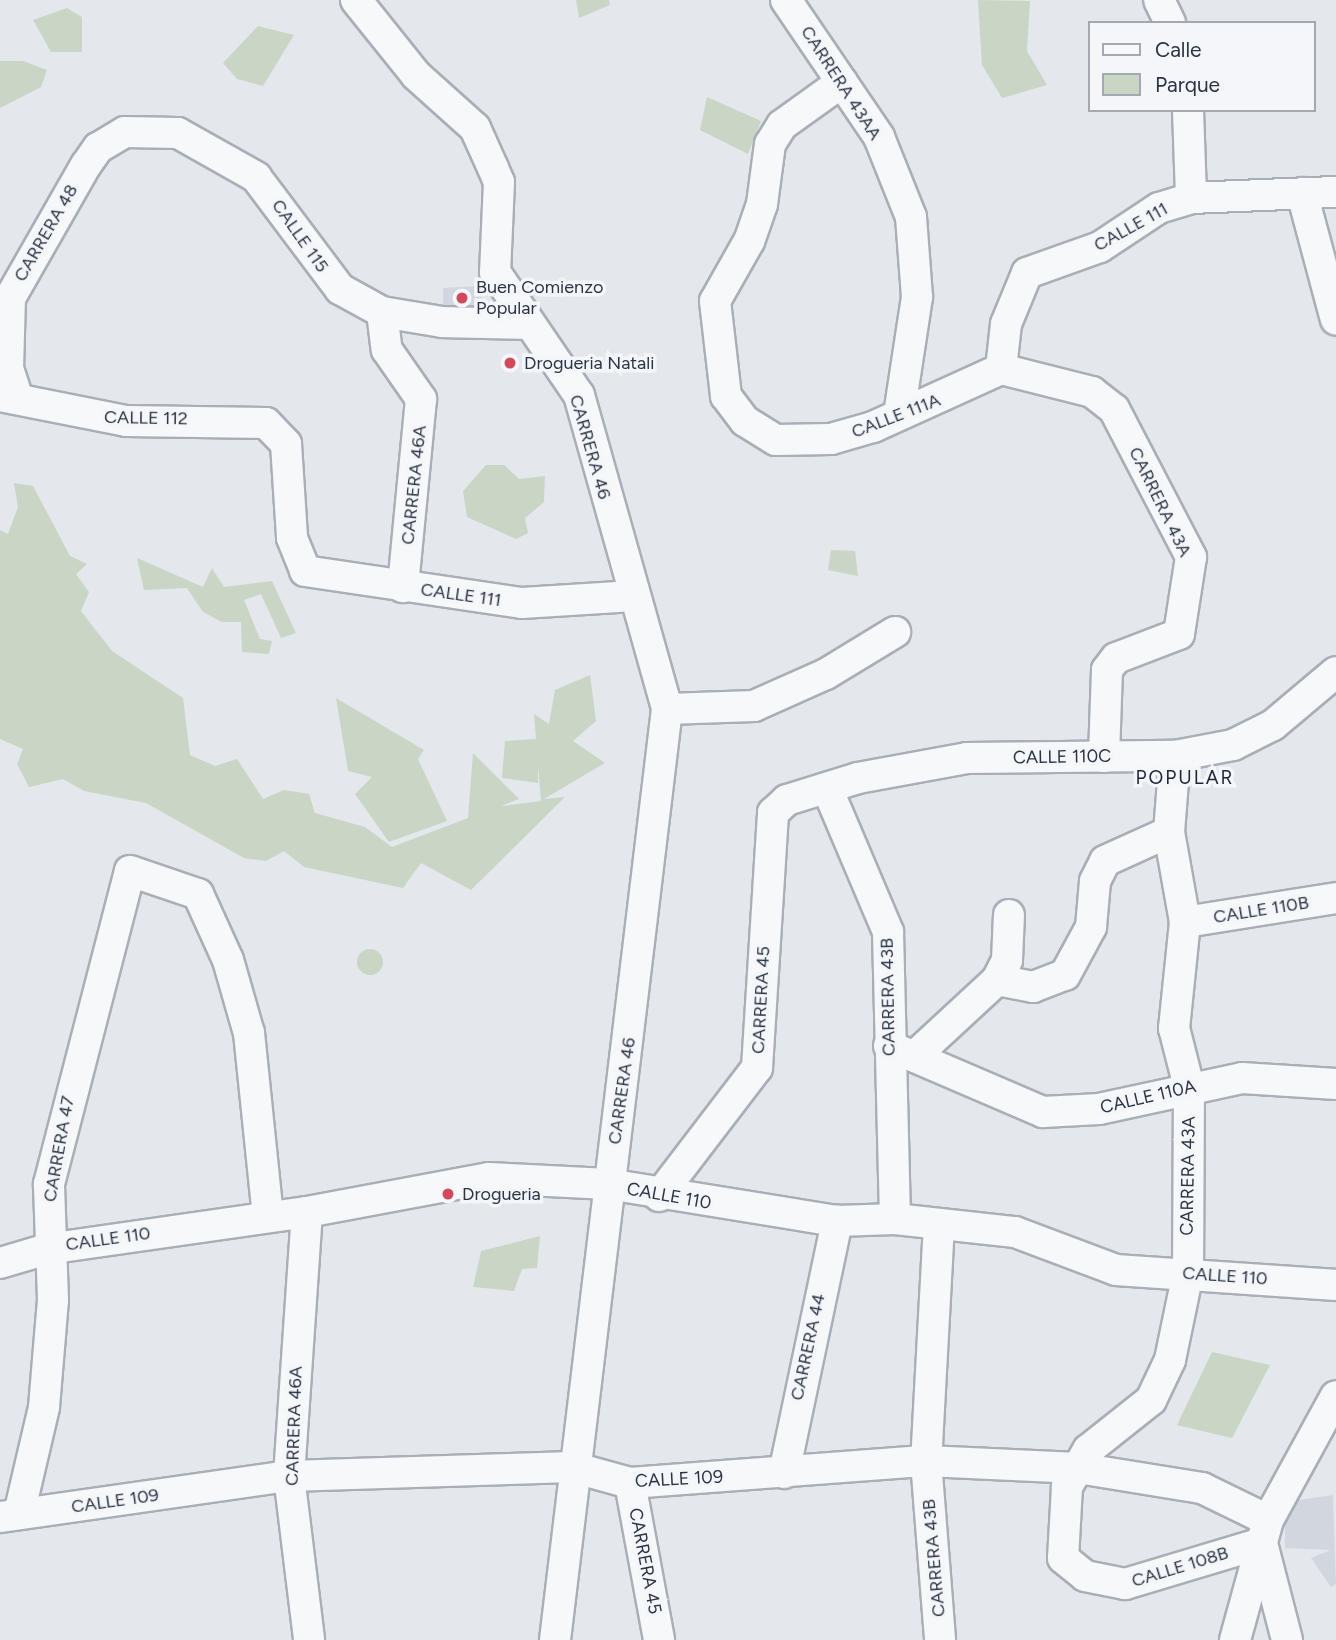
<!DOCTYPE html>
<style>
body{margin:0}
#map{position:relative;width:1336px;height:1640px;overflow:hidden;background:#e4e7ec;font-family:Figtree,sans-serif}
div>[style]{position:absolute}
.built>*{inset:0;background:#d2d6de}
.green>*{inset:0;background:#c9d6c5}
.round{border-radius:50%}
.roads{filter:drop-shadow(2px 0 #a9aeb7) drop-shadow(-2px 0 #a9aeb7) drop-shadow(0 2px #a9aeb7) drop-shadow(0 -2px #a9aeb7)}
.minor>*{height:30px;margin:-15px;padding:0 15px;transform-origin:15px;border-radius:15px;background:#f7f8fa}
.dots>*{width:19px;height:19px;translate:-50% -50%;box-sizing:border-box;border:4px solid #f4f6f9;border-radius:50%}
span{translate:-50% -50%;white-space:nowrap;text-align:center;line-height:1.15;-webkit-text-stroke:7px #f4f6f9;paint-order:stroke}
.street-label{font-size:18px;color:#2b3445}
.poi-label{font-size:18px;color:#2b3445}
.left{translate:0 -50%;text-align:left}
.neighbourhood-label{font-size:19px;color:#1d2536;letter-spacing:2px}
.legend{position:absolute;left:1088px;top:21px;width:228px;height:91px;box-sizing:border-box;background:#f4f6f9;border:2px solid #a4a8b1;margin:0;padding:9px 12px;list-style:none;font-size:21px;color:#2b3445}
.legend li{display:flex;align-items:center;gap:14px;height:35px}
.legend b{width:35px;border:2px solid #a4a8b1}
</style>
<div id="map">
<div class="built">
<div style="clip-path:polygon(481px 286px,483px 309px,443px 315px,443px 288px)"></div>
<div style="clip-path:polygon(1333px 1495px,1336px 1584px,1331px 1587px,1311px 1558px,1331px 1550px,1285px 1548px,1285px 1502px)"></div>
</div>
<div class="green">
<div style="clip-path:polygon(576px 0,609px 0,610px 5px,579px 18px)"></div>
<div style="clip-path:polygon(978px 0,1030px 1px,1027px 51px,1047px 85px,1002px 98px,982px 65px)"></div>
<div style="clip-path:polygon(67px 8px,82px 17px,82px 52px,51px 52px,33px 20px)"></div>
<div style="clip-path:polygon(258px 26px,294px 35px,263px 86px,237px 79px,223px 63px)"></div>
<div style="clip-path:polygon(0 61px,23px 61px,47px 70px,41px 87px,0 108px)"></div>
<div style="clip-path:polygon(707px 97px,761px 121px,748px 154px,700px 130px)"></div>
<div style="clip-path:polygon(486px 465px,504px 465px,519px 479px,545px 476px,544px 502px,525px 518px,528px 533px,516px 539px,467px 517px,463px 491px)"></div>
<div style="clip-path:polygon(14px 483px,33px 486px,70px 556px,87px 564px,76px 574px,89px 592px,81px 611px,112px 651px,183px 698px,190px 755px,215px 766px,237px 759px,263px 799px,284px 790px,309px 794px,315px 813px,365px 827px,392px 847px,468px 818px,473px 753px,519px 799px,501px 806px,541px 801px,538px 765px,538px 783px,502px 778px,505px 741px,536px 739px,534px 714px,549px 724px,555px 690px,590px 675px,596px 721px,573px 741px,605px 763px,544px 799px,565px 797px,471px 890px,421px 863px,403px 888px,304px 867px,284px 851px,266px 861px,244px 858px,146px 803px,84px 791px,63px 779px,29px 787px,17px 764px,23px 749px,0 739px,0 530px,8px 534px,18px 507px)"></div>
<div style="clip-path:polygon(831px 550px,855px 551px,858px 576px,828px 570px)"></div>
<div style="clip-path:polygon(137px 558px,203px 587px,212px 568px,224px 587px,272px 581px,296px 633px,281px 638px,261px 594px,244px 600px,260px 639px,272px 641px,269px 654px,242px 652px,241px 622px,222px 622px,203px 612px,187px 588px,144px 590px)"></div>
<div style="clip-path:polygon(336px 698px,424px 750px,418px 759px,447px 821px,389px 842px,355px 794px,372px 777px,348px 771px)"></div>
<div class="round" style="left:357px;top:949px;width:26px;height:26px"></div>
<div style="clip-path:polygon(540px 1236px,537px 1268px,522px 1269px,514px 1291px,473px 1287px,481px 1251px)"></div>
<div style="clip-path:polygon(1212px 1352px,1270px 1365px,1232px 1438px,1177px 1425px)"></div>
</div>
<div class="roads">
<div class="minor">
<div style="left:356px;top:0;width:96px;rotate:51.3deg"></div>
<div style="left:416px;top:75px;width:79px;rotate:41.9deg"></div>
<div style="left:475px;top:128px;width:44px;rotate:65.8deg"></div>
<div style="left:493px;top:168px;width:15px;rotate:67deg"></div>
<div style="left:499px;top:182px;width:90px;rotate:92.5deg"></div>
<div style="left:495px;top:272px;width:149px;rotate:55.7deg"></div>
<div style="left:579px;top:395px;width:326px;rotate:74.3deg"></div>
<div style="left:667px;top:709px;width:938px;rotate:96.86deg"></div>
<div style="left:786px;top:0;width:166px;rotate:55.8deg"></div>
<div style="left:879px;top:137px;width:86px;rotate:68.2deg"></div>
<div style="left:911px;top:217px;width:80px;rotate:85.7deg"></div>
<div style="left:917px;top:297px;width:119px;rotate:98.7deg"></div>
<div style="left:1159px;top:0;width:25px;rotate:64deg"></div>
<div style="left:842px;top:82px;width:74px;rotate:144.4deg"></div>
<div style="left:782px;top:125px;width:22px;rotate:122deg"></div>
<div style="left:770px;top:144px;width:61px;rotate:97.6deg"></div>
<div style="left:762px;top:204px;width:39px;rotate:109deg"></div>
<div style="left:749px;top:241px;width:69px;rotate:119.5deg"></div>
<div style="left:715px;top:301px;width:96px;rotate:83.4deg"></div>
<div style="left:726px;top:396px;width:31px;rotate:53deg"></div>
<div style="left:745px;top:421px;width:36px;rotate:32deg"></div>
<div style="left:776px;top:440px;width:55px;rotate:-1deg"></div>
<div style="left:831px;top:439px;width:44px;rotate:-15.9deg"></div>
<div style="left:873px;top:427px;width:141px;rotate:-24.4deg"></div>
<div style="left:1001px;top:369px;width:45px;rotate:-83.7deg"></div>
<div style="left:1006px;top:324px;width:55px;rotate:-67.6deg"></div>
<div style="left:1027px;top:273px;width:77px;rotate:-19.6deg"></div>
<div style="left:1100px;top:247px;width:71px;rotate:-33.5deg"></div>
<div style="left:1159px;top:208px;width:34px;rotate:-17deg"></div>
<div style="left:1191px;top:198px;width:145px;rotate:-2.4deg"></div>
<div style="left:1188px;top:110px;width:88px;rotate:88deg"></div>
<div style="left:1302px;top:193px;width:131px;rotate:75deg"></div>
<div style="left:382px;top:312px;width:38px;rotate:83deg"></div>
<div style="left:387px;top:350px;width:60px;rotate:55.2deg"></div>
<div style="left:421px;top:399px;width:189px;rotate:95.5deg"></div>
<div style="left:1001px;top:369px;width:94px;rotate:14.2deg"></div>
<div style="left:1092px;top:392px;width:28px;rotate:38deg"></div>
<div style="left:1114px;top:409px;width:167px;rotate:62.5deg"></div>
<div style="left:1191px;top:557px;width:78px;rotate:98.9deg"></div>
<div style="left:1179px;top:634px;width:67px;rotate:159.1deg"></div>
<div style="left:1116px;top:658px;width:15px;rotate:127deg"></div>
<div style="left:1107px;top:670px;width:87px;rotate:92deg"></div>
<div style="left:0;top:396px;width:128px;rotate:11.2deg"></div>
<div style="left:126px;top:421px;width:140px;rotate:0.8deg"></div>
<div style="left:266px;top:423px;width:29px;rotate:46deg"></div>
<div style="left:286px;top:444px;width:94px;rotate:86.3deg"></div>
<div style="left:292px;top:538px;width:35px;rotate:68deg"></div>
<div style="left:305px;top:571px;width:219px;rotate:8.4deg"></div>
<div style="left:522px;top:603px;width:112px;rotate:-3.6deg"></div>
<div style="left:17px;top:396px;width:28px;rotate:-108deg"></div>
<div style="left:8px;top:369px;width:71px;rotate:-88.4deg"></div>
<div style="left:10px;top:298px;width:153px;rotate:-60.3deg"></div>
<div style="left:86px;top:165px;width:21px;rotate:-55deg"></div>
<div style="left:98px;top:148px;width:31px;rotate:-31deg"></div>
<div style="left:125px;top:132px;width:53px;rotate:1.1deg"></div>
<div style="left:178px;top:133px;width:90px;rotate:29.4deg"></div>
<div style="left:256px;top:177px;width:140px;rotate:53.1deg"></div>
<div style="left:340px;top:289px;width:48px;rotate:28.7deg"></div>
<div style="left:382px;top:312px;width:61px;rotate:9.5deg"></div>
<div style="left:442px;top:322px;width:85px;rotate:1.3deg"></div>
<div style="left:667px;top:709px;width:87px;rotate:-2deg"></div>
<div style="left:754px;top:706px;width:79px;rotate:-24deg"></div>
<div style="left:826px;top:674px;width:81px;rotate:-31.3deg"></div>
<div style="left:1175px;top:756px;width:76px;rotate:94.5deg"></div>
<div style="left:1169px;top:832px;width:91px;rotate:79.9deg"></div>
<div style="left:1185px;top:922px;width:107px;rotate:95.9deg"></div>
<div style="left:1174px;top:1028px;width:61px;rotate:75.7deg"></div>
<div style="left:1189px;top:1087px;width:186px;rotate:90.3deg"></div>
<div style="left:1188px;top:1273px;width:89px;rotate:101.7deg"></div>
<div style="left:1170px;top:1360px;width:44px;rotate:115.4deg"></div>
<div style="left:1151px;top:1400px;width:80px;rotate:141.6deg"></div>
<div style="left:1088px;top:1450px;width:43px;rotate:119.6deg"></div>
<div style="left:1067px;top:1487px;width:71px;rotate:93.2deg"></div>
<div style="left:1063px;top:1558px;width:28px;rotate:39deg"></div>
<div style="left:1085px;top:1576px;width:41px;rotate:11.3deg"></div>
<div style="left:1125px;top:1584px;width:143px;rotate:-16.7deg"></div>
<div style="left:827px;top:788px;width:156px;rotate:67deg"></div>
<div style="left:888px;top:932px;width:287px;rotate:88.6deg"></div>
<div style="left:1185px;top:922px;width:153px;rotate:-9deg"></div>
<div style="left:997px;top:980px;width:37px;rotate:11deg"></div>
<div style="left:1033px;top:987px;width:34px;rotate:-21deg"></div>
<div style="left:1065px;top:975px;width:55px;rotate:-61.6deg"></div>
<div style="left:1091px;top:927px;width:46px;rotate:-85deg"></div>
<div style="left:1095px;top:881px;width:22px;rotate:-63deg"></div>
<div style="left:1105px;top:861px;width:70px;rotate:-24.4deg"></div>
<div style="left:889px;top:1046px;width:168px;rotate:23.2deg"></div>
<div style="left:1043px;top:1112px;width:56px;rotate:-3.1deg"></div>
<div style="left:1099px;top:1109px;width:146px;rotate:-12.2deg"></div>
<div style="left:1242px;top:1078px;width:94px;rotate:3.7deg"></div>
<div style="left:917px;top:1054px;width:109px;rotate:-42.8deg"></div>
<div style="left:997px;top:980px;width:22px;rotate:-63deg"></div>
<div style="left:1007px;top:960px;width:45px;rotate:-87.5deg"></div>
<div style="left:659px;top:1196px;width:161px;rotate:-52.6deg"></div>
<div style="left:757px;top:1068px;width:256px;rotate:-86.4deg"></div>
<div style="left:773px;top:813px;width:19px;rotate:-43deg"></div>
<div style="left:787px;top:800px;width:74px;rotate:-17.2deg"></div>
<div style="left:858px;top:778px;width:111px;rotate:-10.4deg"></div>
<div style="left:967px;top:758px;width:208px;rotate:-0.6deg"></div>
<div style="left:1175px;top:756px;width:59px;rotate:-10.7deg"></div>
<div style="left:1233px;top:745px;width:45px;rotate:-26.6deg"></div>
<div style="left:1273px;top:725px;width:82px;rotate:-40.1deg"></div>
<div style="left:307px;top:1212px;width:265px;rotate:93.9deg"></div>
<div style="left:289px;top:1476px;width:165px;rotate:83deg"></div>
<div style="left:939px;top:1224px;width:237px;rotate:93.1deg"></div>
<div style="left:926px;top:1461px;width:180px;rotate:85.5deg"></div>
<div style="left:0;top:1263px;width:49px;rotate:-16.6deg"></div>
<div style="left:47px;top:1249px;width:263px;rotate:-8.1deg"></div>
<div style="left:307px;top:1212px;width:185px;rotate:-10.6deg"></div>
<div style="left:489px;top:1178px;width:119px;rotate:2.9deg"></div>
<div style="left:608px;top:1184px;width:232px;rotate:9.2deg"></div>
<div style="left:837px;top:1221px;width:58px;rotate:-2deg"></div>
<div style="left:895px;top:1219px;width:121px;rotate:6.2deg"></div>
<div style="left:1015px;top:1232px;width:108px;rotate:20.6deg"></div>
<div style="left:1116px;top:1270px;width:221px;rotate:3.9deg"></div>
<div style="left:784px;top:1473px;width:258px;rotate:-78.1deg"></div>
<div style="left:630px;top:1483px;width:160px;rotate:79.5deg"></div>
<div style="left:19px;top:1514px;width:110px;rotate:-76.8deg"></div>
<div style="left:44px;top:1407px;width:107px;rotate:-85.2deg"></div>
<div style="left:53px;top:1300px;width:116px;rotate:-92deg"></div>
<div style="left:49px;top:1184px;width:323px;rotate:-75.5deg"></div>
<div style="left:130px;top:871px;width:72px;rotate:18.7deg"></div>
<div style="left:198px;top:894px;width:72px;rotate:65.6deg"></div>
<div style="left:228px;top:960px;width:76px;rotate:74deg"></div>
<div style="left:249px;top:1033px;width:184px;rotate:84.1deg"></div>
<div style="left:0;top:1517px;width:292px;rotate:-8.1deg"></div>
<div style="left:289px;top:1476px;width:283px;rotate:-1.8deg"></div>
<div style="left:572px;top:1467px;width:60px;rotate:15.4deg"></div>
<div style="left:630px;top:1483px;width:297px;rotate:-4.3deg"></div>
<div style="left:926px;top:1461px;width:152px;rotate:2.6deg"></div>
<div style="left:1078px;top:1468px;width:126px;rotate:9.2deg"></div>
<div style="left:1202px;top:1488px;width:73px;rotate:25.9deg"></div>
<div style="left:1263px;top:1547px;width:96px;rotate:75.5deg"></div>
<div style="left:1235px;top:1640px;width:124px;rotate:-74.6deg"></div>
<div style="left:1268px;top:1520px;width:141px;rotate:-61.3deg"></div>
</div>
</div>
<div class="dots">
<div style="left:462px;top:298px;background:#d1495b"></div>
<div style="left:510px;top:363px;background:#d1495b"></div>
<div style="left:448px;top:1194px;background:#d1495b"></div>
</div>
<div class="street-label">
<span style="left:841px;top:83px;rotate:57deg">CARRERA 43AA</span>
<span style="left:1131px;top:227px;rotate:-29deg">CALLE 111</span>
<span style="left:46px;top:233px;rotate:-60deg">CARRERA 48</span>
<span style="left:300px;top:236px;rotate:55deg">CALLE 115</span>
<span style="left:896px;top:416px;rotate:-21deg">CALLE 111A</span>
<span style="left:146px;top:418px;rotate:1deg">CALLE 112</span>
<span style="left:590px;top:447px;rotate:74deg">CARRERA 46</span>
<span style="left:414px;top:485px;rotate:-84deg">CARRERA 46A</span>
<span style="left:1160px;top:502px;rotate:64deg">CARRERA 43A</span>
<span style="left:461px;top:595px;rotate:8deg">CALLE 111</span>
<span style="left:1062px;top:757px;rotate:-1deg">CALLE 110C</span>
<span style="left:1261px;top:910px;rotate:-9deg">CALLE 110B</span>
<span style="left:888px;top:997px;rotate:-91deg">CARRERA 43B</span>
<span style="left:761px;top:1000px;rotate:-87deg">CARRERA 45</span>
<span style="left:622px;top:1091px;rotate:-82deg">CARRERA 46</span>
<span style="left:1148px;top:1097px;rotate:-13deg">CALLE 110A</span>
<span style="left:59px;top:1149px;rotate:-80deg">CARRERA 47</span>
<span style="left:1188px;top:1176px;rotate:-89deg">CARRERA 43A</span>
<span style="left:669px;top:1196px;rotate:10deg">CALLE 110</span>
<span style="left:108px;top:1239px;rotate:-8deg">CALLE 110</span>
<span style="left:1225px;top:1276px;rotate:4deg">CALLE 110</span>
<span style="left:808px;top:1347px;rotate:-78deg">CARRERA 44</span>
<span style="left:294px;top:1426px;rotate:-88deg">CARRERA 46A</span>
<span style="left:679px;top:1479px;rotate:-3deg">CALLE 109</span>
<span style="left:115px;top:1501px;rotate:-8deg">CALLE 109</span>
<span style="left:934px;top:1558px;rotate:-95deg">CARRERA 43B</span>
<span style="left:645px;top:1561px;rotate:79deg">CARRERA 45</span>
<span style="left:1180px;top:1567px;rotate:-17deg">CALLE 108B</span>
</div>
<div class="poi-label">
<span class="left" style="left:476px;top:298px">Buen Comienzo<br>Popular</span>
<span class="left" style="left:524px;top:363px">Drogueria Natali</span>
<span class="left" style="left:462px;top:1194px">Drogueria</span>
</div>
<div class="neighbourhood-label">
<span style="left:1185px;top:778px">POPULAR</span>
</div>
<ul class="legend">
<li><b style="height:9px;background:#f7f8fa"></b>Calle</li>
<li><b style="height:19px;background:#c9d6c5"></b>Parque</li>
</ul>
</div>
